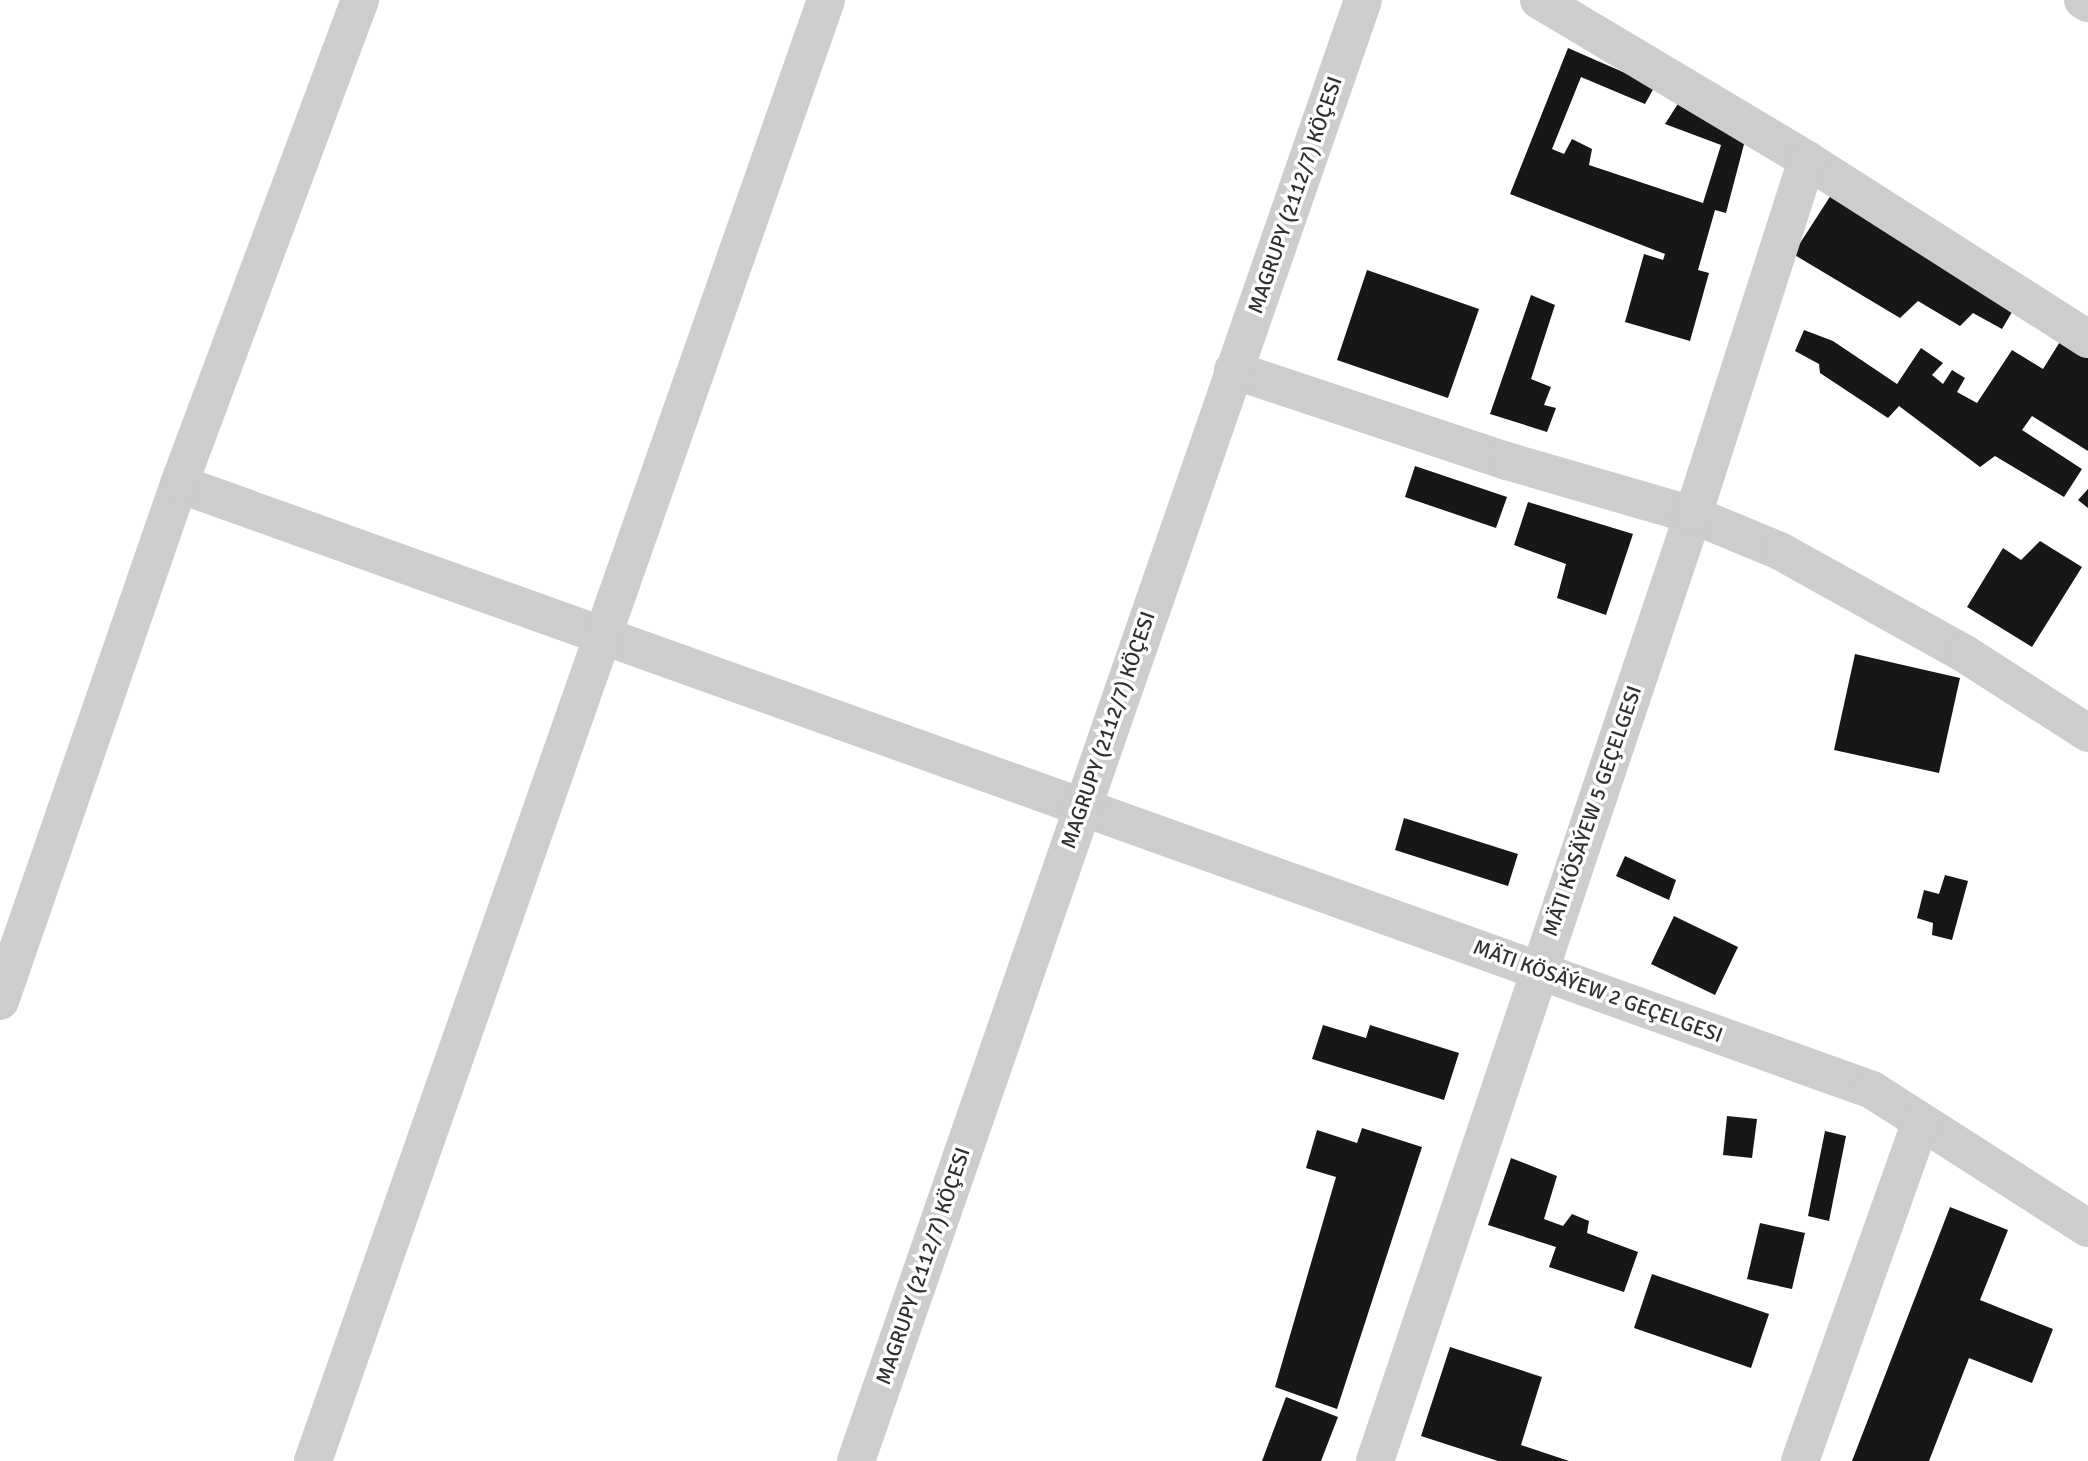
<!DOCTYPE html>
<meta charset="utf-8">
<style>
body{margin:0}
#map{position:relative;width:2088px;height:1461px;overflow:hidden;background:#fff;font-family:Signika,sans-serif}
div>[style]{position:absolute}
.building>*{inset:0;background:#171717}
.minor>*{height:38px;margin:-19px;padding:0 19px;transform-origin:19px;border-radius:19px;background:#cdcdcd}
span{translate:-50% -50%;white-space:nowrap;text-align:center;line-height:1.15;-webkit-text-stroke:7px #fff;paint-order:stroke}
.street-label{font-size:21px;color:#303030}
</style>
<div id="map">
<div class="building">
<div style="clip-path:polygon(1568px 48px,1655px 86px,1645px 104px,1581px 77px,1552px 149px,1564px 154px,1572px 139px,1592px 149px,1589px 165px,1703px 203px,1721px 145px,1665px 124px,1681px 99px,1748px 129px,1726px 213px,1715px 210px,1698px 270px,1709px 273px,1690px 341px,1625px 322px,1644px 254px,1663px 260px,1665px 254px,1510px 194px)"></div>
<div style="clip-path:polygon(1833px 192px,2015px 307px,2002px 329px,1973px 313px,1960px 326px,1918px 301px,1900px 318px,1793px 254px)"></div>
<div style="clip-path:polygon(1367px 270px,1479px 309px,1448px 398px,1337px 360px)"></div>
<div style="clip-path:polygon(1531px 295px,1555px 305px,1531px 379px,1551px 387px,1544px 405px,1556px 408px,1547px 432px,1490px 414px)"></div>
<div style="clip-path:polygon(1804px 330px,1833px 341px,1897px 384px,1921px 348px,1943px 363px,1932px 375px,1943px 384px,1952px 370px,1965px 378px,1957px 392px,1977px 403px,2012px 350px,2043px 369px,2066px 332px,2088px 346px,2088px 451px,2032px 416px,2022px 430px,2082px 469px,2064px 497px,1995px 456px,1980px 467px,1899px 406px,1888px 418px,1820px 373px,1819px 364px,1795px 351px)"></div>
<div style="clip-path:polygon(1415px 466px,1507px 497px,1496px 528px,1405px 497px)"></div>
<div style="clip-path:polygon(2088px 489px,2088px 508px,2078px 500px)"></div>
<div style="clip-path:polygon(1528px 502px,1633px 534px,1606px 615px,1557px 598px,1566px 564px,1514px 545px)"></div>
<div style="clip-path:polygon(2040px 541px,2082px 567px,2032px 647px,1967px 607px,2003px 548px,2021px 560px)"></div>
<div style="clip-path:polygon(1855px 654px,1960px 678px,1939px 773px,1834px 750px)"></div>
<div style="clip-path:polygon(1404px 818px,1518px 854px,1508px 886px,1395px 850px)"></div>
<div style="clip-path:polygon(1625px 856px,1676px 880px,1669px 900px,1616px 876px)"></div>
<div style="clip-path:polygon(1945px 875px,1968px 881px,1952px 940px,1932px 935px,1933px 923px,1917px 918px,1924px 890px,1939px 894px)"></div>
<div style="clip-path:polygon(1674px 916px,1738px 947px,1715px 995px,1651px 964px)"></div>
<div style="clip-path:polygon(1323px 1025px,1366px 1038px,1370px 1025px,1459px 1053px,1444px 1100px,1312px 1059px)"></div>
<div style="clip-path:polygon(1727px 1116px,1757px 1119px,1752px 1158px,1723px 1155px)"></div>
<div style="clip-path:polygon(1362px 1128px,1422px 1147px,1337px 1409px,1275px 1387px,1336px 1177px,1306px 1168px,1317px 1130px,1357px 1143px)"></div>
<div style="clip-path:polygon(1825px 1131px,1846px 1136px,1829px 1221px,1808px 1216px)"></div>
<div style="clip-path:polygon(1511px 1158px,1557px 1176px,1544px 1219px,1563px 1226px,1572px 1214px,1589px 1221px,1587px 1233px,1638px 1252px,1624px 1292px,1549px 1267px,1556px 1247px,1488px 1225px)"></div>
<div style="clip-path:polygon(1950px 1207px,2008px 1230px,1980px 1300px,2053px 1329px,2032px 1383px,1969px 1358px,1929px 1461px,1852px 1461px)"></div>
<div style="clip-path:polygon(1760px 1223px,1805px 1233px,1792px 1289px,1747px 1279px)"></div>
<div style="clip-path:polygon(1652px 1274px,1769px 1314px,1751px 1368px,1634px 1328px)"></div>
<div style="clip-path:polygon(1450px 1347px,1542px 1377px,1521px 1445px,1569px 1461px,1498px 1461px,1421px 1436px)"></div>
<div style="clip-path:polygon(1286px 1397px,1338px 1417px,1321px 1461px,1262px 1461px)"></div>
</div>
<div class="minor">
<div style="left:1539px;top:0;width:312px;rotate:30.8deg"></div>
<div style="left:1807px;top:160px;width:333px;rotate:32.5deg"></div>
<div style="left:2083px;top:0;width:6px;rotate:31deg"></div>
<div style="left:1233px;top:370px;width:289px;rotate:18.4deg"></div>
<div style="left:1507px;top:461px;width:194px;rotate:16.2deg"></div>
<div style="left:1693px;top:515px;width:94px;rotate:22.5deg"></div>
<div style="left:1780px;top:551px;width:212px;rotate:29.1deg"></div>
<div style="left:1965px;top:654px;width:146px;rotate:32.7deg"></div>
<div style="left:179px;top:484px;width:1798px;rotate:19.69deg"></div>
<div style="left:1872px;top:1090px;width:256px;rotate:32.6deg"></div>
<div style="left:0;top:1001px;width:547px;rotate:-70.9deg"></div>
<div style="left:179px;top:484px;width:517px;rotate:-69.5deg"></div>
<div style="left:313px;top:1461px;width:1548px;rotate:-70.65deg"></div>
<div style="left:856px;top:1461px;width:1546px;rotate:-70.86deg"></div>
<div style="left:1375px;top:1461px;width:998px;rotate:-71.42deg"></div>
<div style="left:1693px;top:515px;width:373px;rotate:-72.2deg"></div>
<div style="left:1800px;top:1461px;width:360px;rotate:-70.4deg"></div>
</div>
<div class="street-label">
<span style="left:1295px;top:195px;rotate:-71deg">MAGRUPY (2112/7) KÖÇESI</span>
<span style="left:1108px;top:730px;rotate:-71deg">MAGRUPY (2112/7) KÖÇESI</span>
<span style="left:1592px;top:811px;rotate:-71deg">MÄTI KÖSÄÝEW 5 GEÇELGESI</span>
<span style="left:1598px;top:991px;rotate:20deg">MÄTI KÖSÄÝEW 2 GEÇELGESI</span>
<span style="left:923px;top:1266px;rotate:-71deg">MAGRUPY (2112/7) KÖÇESI</span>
</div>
</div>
